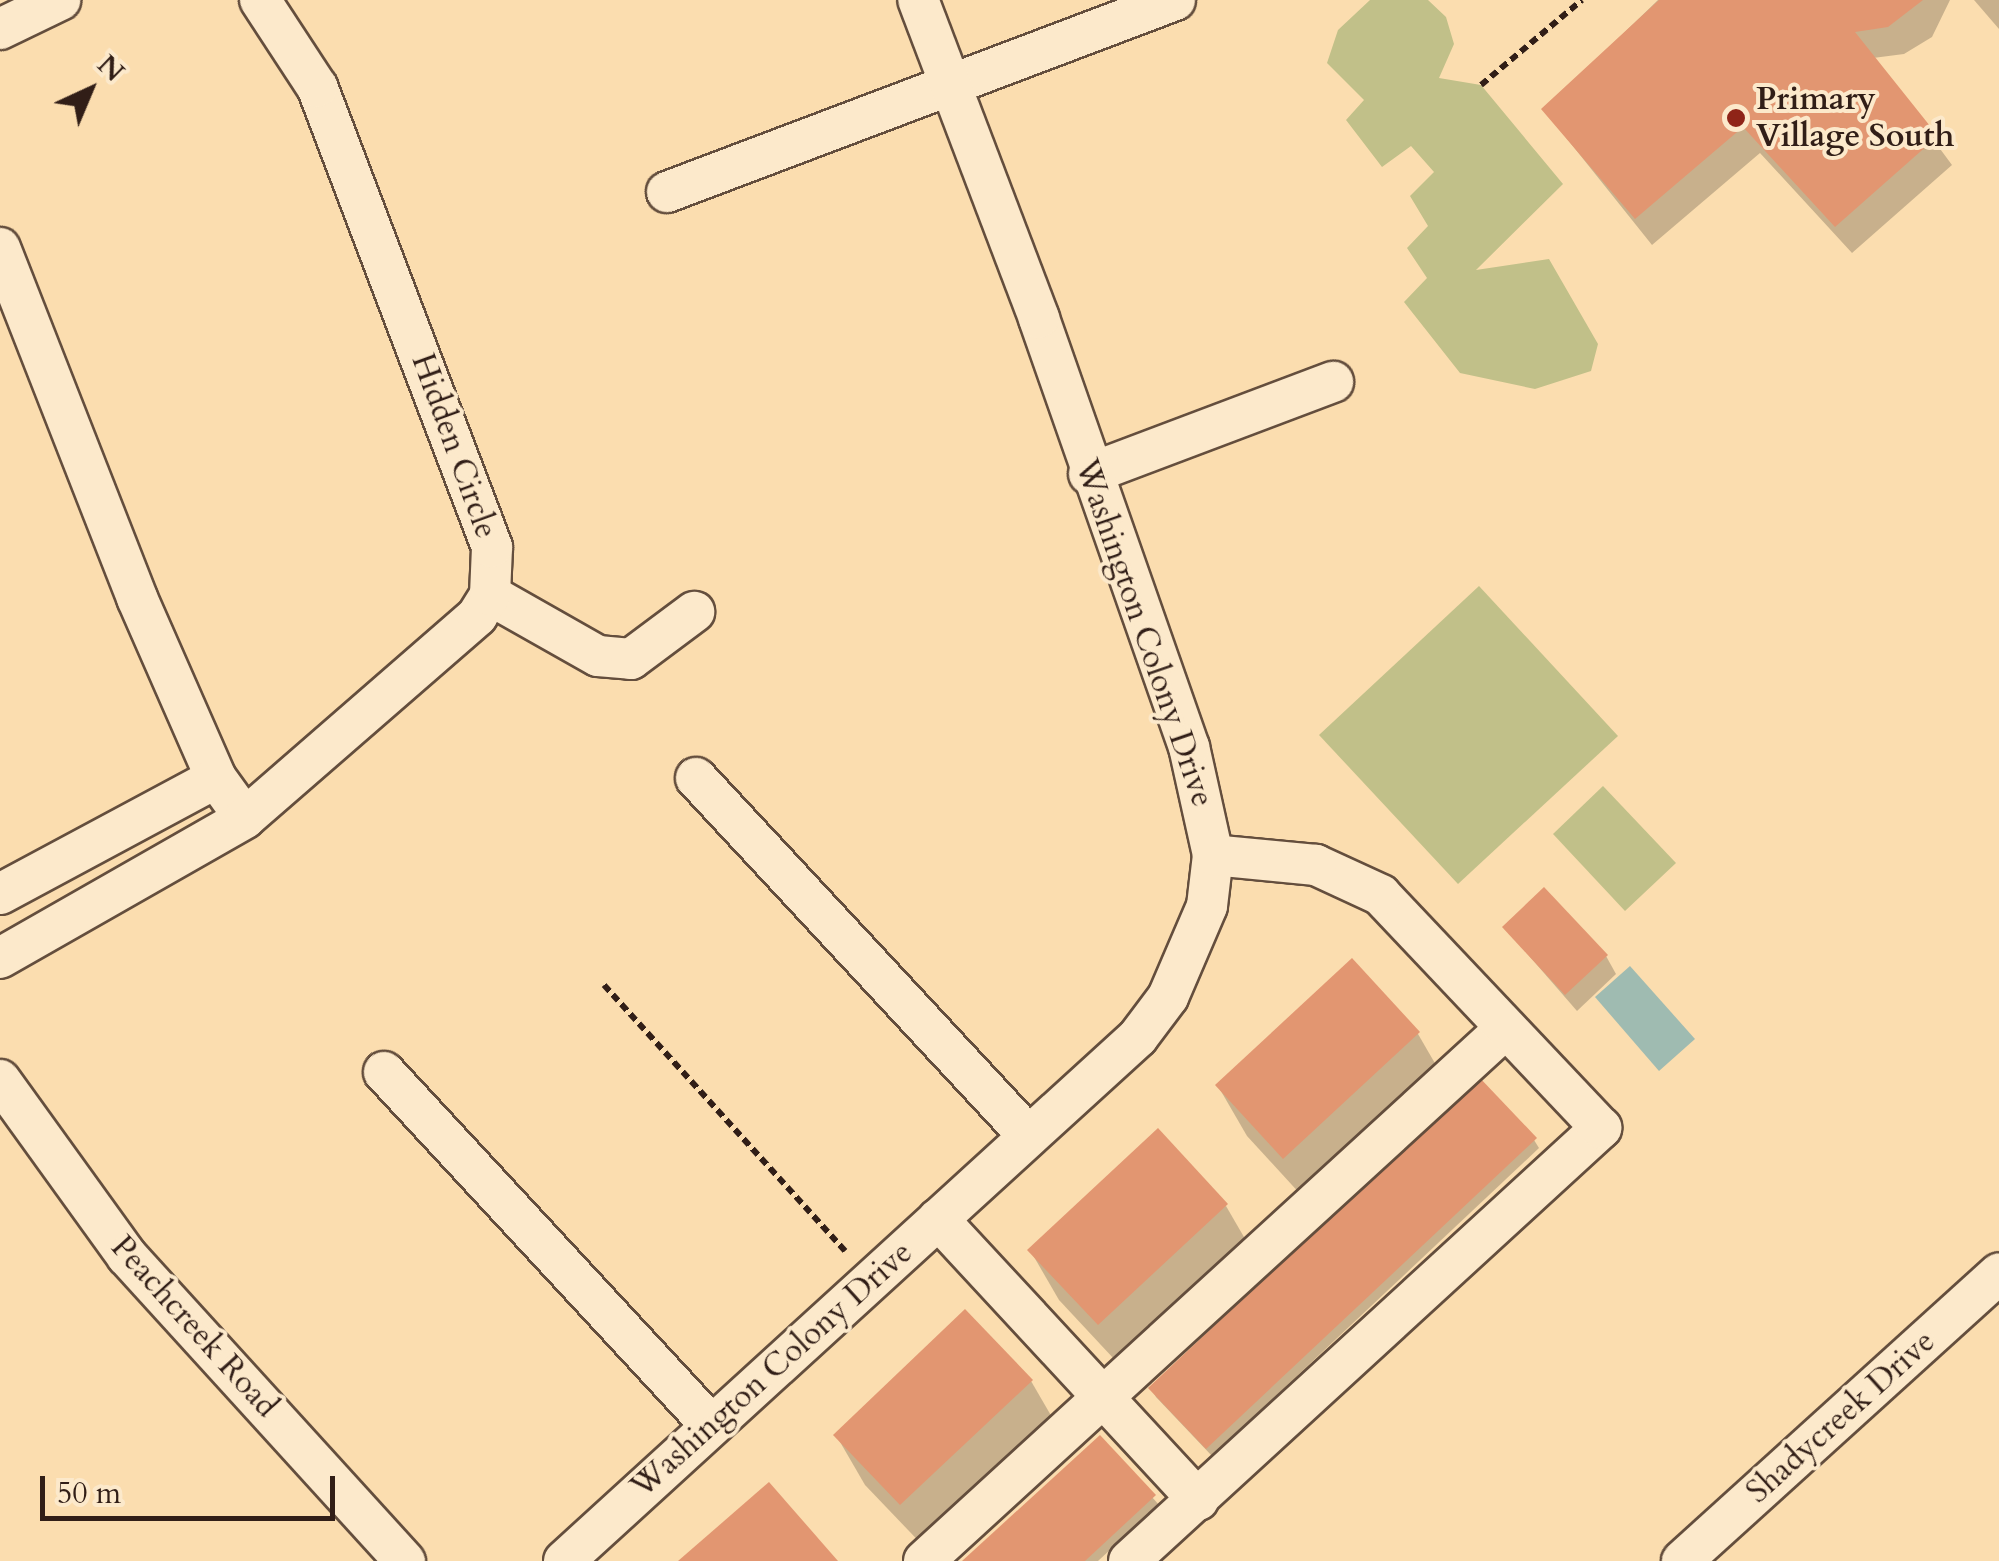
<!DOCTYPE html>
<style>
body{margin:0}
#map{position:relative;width:1999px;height:1561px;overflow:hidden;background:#fbddaf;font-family:Cardo,serif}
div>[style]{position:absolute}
.green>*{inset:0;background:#c1c089}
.water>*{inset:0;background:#9fbbb1}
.shadow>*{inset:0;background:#0003}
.building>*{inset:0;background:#e29671}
.path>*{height:6px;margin-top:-3px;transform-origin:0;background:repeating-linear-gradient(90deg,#311e17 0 8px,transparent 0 13px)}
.roads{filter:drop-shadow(2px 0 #644e3d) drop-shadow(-2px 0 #644e3d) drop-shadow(0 2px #644e3d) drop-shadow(0 -2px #644e3d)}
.minor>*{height:40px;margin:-20px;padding:0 20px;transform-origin:20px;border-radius:20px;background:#fce9cb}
.dots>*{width:28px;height:28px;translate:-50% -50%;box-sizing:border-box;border:5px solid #fce9cb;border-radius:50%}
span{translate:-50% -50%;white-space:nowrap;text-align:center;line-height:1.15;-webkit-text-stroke:8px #fce9cb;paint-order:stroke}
.poi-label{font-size:32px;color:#311e17;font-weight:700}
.left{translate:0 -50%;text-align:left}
.street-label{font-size:32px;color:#311e17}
.north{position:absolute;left:40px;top:40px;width:100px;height:100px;-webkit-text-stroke:8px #fce9cb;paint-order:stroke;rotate:44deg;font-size:28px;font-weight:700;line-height:40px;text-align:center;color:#311e17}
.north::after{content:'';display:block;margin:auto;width:35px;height:45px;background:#311e17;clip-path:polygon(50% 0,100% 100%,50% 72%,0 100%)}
.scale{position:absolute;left:40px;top:1476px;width:295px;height:45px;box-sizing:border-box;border:5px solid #311e17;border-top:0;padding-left:12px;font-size:30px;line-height:35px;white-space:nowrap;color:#311e17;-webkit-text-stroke:8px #fce9cb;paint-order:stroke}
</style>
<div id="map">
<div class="green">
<div style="clip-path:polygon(1370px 0,1428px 0,1446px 17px,1454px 44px,1439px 78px,1481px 85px,1563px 184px,1476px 270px,1549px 259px,1598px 344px,1591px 371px,1535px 389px,1460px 373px,1404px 302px,1427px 278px,1407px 248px,1428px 226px,1410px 196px,1434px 172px,1411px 146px,1382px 167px,1346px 120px,1364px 100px,1327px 63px,1338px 30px)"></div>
<div style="clip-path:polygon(1479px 586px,1618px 736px,1458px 884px,1319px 735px)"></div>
<div style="clip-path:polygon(1603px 786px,1676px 863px,1625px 911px,1553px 834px)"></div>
</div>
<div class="water">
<div style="clip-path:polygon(1630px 966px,1695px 1039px,1659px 1071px,1595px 997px)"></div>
</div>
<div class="shadow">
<div style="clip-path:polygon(1658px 0,1950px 0,1932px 37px,1904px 54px,1873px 58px,1952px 165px,1852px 253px,1760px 153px,1652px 245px,1544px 110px)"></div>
<div style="clip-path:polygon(1974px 0,1999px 0,1999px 29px)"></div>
<div style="clip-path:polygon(1505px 928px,1606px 956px,1616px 974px,1577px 1011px)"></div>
<div style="clip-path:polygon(1352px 962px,1418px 1034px,1447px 1084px,1313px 1208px,1247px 1136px,1218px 1086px)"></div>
<div style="clip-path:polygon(1534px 1140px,1539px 1148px,1212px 1456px,1156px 1397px,1151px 1388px)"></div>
<div style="clip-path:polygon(1226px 1206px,1255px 1256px,1128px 1374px,1059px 1300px,1030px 1250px)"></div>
<div style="clip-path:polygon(1031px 1381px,1060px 1431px,931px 1554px,865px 1485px,836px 1435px)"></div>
<div style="clip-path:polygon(1100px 1438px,1159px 1505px,1098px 1561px,966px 1561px)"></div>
</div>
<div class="building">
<div style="clip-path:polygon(1659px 0,1923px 0,1888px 27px,1855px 32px,1938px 136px,1835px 227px,1743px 127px,1635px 219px,1541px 109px)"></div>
<div style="clip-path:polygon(1544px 887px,1608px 955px,1565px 995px,1502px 927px)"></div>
<div style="clip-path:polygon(1352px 958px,1420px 1032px,1283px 1159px,1215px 1085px)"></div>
<div style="clip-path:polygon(1479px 1077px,1537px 1138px,1206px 1449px,1148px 1388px)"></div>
<div style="clip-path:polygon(1158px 1128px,1228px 1204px,1098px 1325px,1027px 1250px)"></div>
<div style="clip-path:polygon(965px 1309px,1033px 1380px,900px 1505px,833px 1435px)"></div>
<div style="clip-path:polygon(1100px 1435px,1156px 1495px,1085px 1561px,962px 1561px)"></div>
<div style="clip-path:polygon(769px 1482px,838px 1561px,678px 1561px)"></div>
</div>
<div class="path">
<div style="left:1481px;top:85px;width:132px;rotate:-40.1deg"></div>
<div style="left:604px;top:985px;width:359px;rotate:47.8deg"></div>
</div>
<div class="roads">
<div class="minor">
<div style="left:0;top:29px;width:67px;rotate:-25.8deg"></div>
<div style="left:667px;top:192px;width:543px;rotate:-20.7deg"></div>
<div style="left:0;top:248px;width:376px;rotate:68.6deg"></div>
<div style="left:137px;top:598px;width:197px;rotate:66.3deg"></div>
<div style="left:216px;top:778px;width:49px;rotate:54.1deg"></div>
<div style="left:1089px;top:474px;width:261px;rotate:-20.7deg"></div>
<div style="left:490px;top:595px;width:124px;rotate:29.5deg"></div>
<div style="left:598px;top:656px;width:33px;rotate:5deg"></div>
<div style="left:631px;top:659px;width:79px;rotate:-36.7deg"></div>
<div style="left:696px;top:778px;width:488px;rotate:47.1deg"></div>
<div style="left:0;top:894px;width:245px;rotate:-28.2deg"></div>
<div style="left:0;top:958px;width:282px;rotate:-29.7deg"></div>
<div style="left:245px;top:818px;width:308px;rotate:-41deg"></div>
<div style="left:477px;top:616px;width:25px;rotate:-58deg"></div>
<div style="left:490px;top:595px;width:48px;rotate:-87.6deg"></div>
<div style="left:492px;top:547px;width:492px;rotate:-110.8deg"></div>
<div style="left:317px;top:87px;width:104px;rotate:-123.2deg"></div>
<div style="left:384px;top:1072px;width:481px;rotate:47.2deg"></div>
<div style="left:0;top:1080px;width:217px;rotate:54.2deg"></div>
<div style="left:127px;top:1256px;width:413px;rotate:47.7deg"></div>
<div style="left:938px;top:1219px;width:383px;rotate:47.2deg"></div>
<div style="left:564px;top:1561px;width:777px;rotate:-42.39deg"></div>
<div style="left:1138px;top:1037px;width:50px;rotate:-53.1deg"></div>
<div style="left:1168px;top:997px;width:99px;rotate:-66.8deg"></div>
<div style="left:1207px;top:906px;width:51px;rotate:-83.3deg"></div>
<div style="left:1213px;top:855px;width:111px;rotate:-102.5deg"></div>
<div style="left:1189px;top:747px;width:454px;rotate:-109.3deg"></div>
<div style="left:1039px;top:318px;width:340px;rotate:-110.8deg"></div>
<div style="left:924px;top:1561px;width:788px;rotate:-42.48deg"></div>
<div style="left:1129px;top:1561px;width:641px;rotate:-42.53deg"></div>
<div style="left:1601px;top:1128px;width:320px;rotate:-133.4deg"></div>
<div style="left:1381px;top:895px;width:72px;rotate:-155.2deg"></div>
<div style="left:1316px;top:865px;width:103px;rotate:-174.5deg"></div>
<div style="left:1682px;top:1561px;width:428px;rotate:-42.2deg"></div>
</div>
</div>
<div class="dots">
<div style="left:1736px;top:118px;background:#8f2418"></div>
</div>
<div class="poi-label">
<span class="left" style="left:1756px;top:118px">Primary<br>Village South</span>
</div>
<div class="street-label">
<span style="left:454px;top:446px;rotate:70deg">Hidden Circle</span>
<span style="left:1144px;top:633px;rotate:71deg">Washington Colony Drive</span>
<span style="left:194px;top:1327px;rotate:48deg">Peachcreek Road</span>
<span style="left:772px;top:1370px;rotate:-42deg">Washington Colony Drive</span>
<span style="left:1841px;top:1417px;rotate:-42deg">Shadycreek Drive</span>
</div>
<div class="north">N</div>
<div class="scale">50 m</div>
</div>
